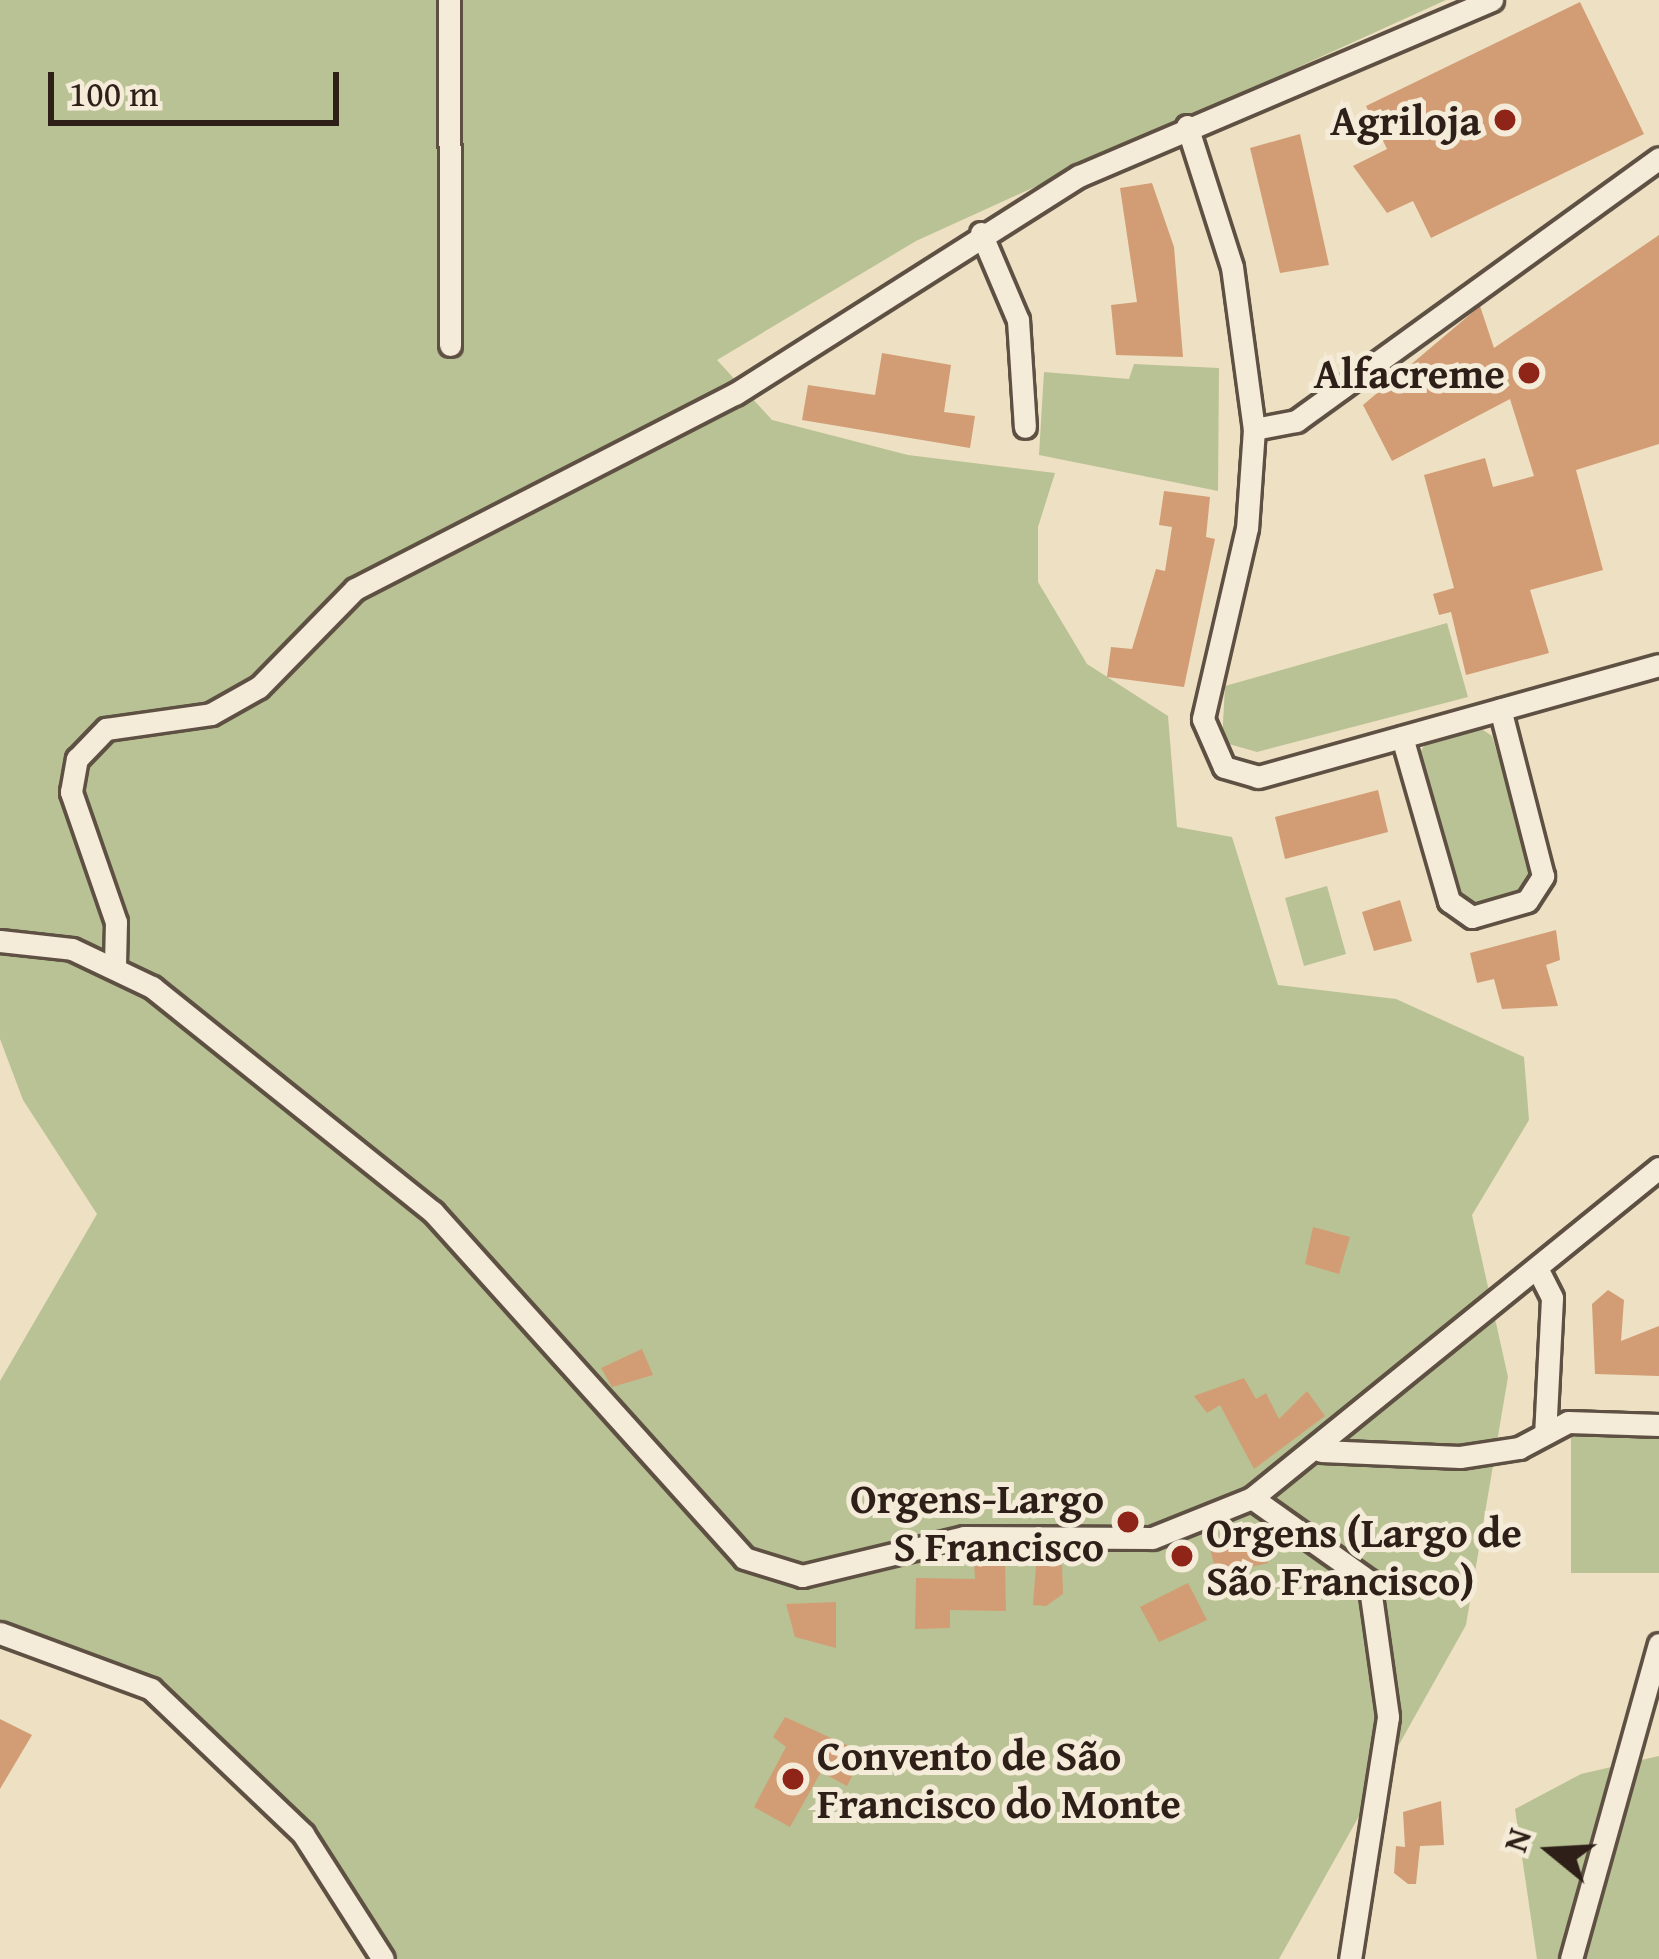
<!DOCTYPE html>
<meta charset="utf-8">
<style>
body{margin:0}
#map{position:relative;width:1659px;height:1959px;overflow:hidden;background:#eee0c3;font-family:"Gentium Book Plus",serif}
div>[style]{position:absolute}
.green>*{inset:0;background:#b9c294}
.building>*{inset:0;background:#d29d74}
.roads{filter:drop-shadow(3px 0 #5e5043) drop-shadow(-3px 0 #5e5043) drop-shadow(0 3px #5e5043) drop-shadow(0 -3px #5e5043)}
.street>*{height:21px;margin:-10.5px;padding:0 10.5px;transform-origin:10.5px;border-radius:10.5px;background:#f4ebd8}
.dots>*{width:33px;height:33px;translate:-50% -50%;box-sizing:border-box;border:6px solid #f4ebd8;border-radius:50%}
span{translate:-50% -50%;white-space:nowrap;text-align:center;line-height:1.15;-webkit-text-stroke:10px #f4ebd8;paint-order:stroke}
.poi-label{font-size:42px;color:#2e2018;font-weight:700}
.right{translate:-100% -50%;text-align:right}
.left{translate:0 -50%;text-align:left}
.north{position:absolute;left:1491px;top:1791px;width:120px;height:120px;-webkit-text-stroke:9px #f4ebd8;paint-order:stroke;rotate:288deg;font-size:33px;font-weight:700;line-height:48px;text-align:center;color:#2e2018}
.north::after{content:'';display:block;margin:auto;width:42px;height:54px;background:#2e2018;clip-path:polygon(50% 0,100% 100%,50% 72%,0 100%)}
.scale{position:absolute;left:48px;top:72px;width:291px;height:54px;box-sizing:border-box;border:6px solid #2e2018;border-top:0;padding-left:15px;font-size:36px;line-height:42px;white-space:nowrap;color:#2e2018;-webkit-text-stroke:9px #f4ebd8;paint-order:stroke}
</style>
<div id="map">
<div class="green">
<div style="clip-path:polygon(0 0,1446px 0,916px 241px,717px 360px,772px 420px,908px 455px,1055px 473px,1038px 527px,1038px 582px,1087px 664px,1168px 716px,1177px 827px,1232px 837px,1278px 985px,1396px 999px,1524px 1057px,1529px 1120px,1472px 1215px,1508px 1377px,1466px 1625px,1279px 1959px,383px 1959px,231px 1765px,126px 1672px,0 1622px,0 1381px,97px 1214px,23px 1100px,0 1039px)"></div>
<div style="clip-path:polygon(1134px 364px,1219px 368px,1218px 491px,1039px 455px,1044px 372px,1129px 379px)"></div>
<div style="clip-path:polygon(1447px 623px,1468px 697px,1257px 752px,1222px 742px,1225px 686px)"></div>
<div style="clip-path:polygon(1477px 726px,1492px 736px,1533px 874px,1523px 894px,1475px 907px,1457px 899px,1418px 756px,1428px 739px)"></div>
<div style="clip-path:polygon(1327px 886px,1346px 954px,1304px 966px,1285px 898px)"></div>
<div style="clip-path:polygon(1659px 1433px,1659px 1573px,1571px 1573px,1571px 1434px)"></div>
<div style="clip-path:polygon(1659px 1756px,1659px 1959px,1537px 1959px,1515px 1809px,1581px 1774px)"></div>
</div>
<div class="building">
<div style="clip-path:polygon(1580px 2px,1644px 134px,1431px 238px,1413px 201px,1387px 213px,1353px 166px,1387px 149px,1366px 106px)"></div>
<div style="clip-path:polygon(1300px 134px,1329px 265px,1280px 273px,1250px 148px)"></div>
<div style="clip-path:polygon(1152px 183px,1174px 247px,1183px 357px,1116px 355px,1111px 305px,1137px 302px,1120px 188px)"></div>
<div style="clip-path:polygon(1659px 235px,1659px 444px,1576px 470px,1603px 570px,1530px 590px,1549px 653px,1466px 675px,1451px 612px,1439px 615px,1433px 594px,1454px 588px,1424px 475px,1485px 458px,1493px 487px,1534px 476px,1510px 399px,1392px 461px,1363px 405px,1480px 306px,1494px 348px)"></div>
<div style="clip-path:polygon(882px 353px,951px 365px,944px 412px,975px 416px,970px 448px,802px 420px,808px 385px,875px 395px)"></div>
<div style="clip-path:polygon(1164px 491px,1210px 497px,1206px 537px,1215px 539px,1184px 687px,1107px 677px,1111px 647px,1132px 649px,1156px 569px,1165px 571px,1172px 527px,1159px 525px)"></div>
<div style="clip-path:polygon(1378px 790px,1388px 832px,1285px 859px,1275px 817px)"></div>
<div style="clip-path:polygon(1400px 900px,1412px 941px,1374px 951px,1362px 912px)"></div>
<div style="clip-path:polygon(1556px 930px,1560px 960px,1546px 965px,1558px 1006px,1502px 1009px,1494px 979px,1477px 983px,1470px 953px)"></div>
<div style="clip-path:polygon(1313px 1227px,1350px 1237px,1339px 1274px,1305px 1264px)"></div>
<div style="clip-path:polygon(1608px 1290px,1624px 1300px,1621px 1341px,1659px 1326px,1659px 1376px,1595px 1374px,1592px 1304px)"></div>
<div style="clip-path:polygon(642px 1349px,653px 1375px,612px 1387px,601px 1368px)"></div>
<div style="clip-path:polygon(1244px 1378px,1256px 1399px,1266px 1393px,1279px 1419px,1307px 1391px,1325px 1416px,1254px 1469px,1220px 1405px,1207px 1413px,1194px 1396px)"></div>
<div style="clip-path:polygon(1262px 1535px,1268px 1563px,1217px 1575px,1210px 1549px)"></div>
<div style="clip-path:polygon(1005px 1560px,1006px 1611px,950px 1610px,950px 1628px,915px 1629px,916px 1578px,975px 1579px,974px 1561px)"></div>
<div style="clip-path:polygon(1036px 1565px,1062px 1565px,1063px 1594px,1046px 1606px,1033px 1605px)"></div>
<div style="clip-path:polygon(1188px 1583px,1207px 1620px,1159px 1642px,1140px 1607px)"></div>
<div style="clip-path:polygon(836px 1602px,836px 1648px,795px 1637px,786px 1604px)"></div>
<div style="clip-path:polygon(785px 1717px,864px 1753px,847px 1786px,821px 1772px,790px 1827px,754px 1807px,786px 1747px,773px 1737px)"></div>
<div style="clip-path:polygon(0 1719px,32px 1735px,0 1789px)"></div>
<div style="clip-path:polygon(1441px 1801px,1444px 1845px,1420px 1846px,1416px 1884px,1408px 1884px,1394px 1873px,1396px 1846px,1405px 1847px,1403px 1812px)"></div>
</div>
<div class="roads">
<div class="street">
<div style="left:449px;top:0;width:345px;rotate:89.8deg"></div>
<div style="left:1187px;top:126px;width:148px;rotate:72.3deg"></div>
<div style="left:1232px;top:267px;width:163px;rotate:82.3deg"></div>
<div style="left:1254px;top:429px;width:99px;rotate:94deg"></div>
<div style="left:1247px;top:528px;width:196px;rotate:103deg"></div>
<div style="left:1203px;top:719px;width:52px;rotate:66.4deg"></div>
<div style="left:1224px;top:767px;width:35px;rotate:16deg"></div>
<div style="left:1258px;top:777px;width:416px;rotate:-15.6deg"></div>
<div style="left:981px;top:233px;width:95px;rotate:67deg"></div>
<div style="left:1018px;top:320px;width:107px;rotate:86.3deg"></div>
<div style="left:1254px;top:429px;width:43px;rotate:-10.8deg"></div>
<div style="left:1296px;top:421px;width:448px;rotate:-35.9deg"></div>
<div style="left:1402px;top:737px;width:171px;rotate:74deg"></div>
<div style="left:1449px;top:901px;width:28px;rotate:35deg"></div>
<div style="left:1472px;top:917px;width:57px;rotate:-16.2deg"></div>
<div style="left:1527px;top:901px;width:30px;rotate:-57deg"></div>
<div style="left:1543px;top:876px;width:172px;rotate:-104.4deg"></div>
<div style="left:0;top:941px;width:72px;rotate:6.3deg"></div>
<div style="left:72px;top:949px;width:89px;rotate:25.4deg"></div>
<div style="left:152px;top:987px;width:360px;rotate:38.7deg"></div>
<div style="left:433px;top:1212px;width:465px;rotate:48deg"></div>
<div style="left:744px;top:1558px;width:61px;rotate:17.2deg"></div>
<div style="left:802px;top:1576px;width:167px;rotate:-13.5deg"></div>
<div style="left:964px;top:1537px;width:188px;rotate:0.3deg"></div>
<div style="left:1152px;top:1538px;width:108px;rotate:-21.8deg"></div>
<div style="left:1252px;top:1498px;width:524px;rotate:-39.04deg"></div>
<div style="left:115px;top:965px;width:43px;rotate:-88.7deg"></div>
<div style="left:116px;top:922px;width:138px;rotate:-109.1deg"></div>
<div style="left:71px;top:792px;width:34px;rotate:-80deg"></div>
<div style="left:77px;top:759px;width:42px;rotate:-46deg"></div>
<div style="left:106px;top:729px;width:106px;rotate:-8.1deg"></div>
<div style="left:211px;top:714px;width:55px;rotate:-29.4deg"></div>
<div style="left:259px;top:687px;width:137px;rotate:-45.6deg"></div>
<div style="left:355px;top:589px;width:427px;rotate:-27.2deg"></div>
<div style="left:735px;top:394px;width:407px;rotate:-32.4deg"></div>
<div style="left:1079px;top:176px;width:449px;rotate:-23.1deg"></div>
<div style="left:1538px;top:1270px;width:31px;rotate:63deg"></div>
<div style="left:1552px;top:1298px;width:136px;rotate:92.9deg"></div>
<div style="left:1321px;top:1451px;width:139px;rotate:2.5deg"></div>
<div style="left:1460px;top:1457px;width:60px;rotate:-8.7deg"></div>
<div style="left:1519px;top:1448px;width:55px;rotate:-28deg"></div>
<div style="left:1568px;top:1422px;width:91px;rotate:1.9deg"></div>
<div style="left:1252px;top:1498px;width:143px;rotate:35.4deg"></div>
<div style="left:1369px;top:1581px;width:137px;rotate:82deg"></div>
<div style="left:1388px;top:1717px;width:245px;rotate:98.9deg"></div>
<div style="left:0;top:1633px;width:161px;rotate:20.3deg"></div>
<div style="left:151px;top:1689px;width:210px;rotate:43.6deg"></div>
<div style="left:303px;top:1834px;width:148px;rotate:57.4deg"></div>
<div style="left:1571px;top:1959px;width:327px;rotate:-74.4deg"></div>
</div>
</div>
<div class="dots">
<div style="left:1505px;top:120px;background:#8f2418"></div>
<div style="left:1529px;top:373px;background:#8f2418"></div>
<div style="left:1128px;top:1522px;background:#8f2418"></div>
<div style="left:1182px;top:1556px;background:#8f2418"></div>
<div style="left:793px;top:1779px;background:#8f2418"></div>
</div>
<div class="poi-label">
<span class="right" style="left:1481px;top:120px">Agriloja</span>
<span class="right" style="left:1505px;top:373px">Alfacreme</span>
<span class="right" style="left:1104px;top:1522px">Orgens-Largo<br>S Francisco</span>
<span class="left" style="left:1206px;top:1556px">Orgens (Largo de<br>São Francisco)</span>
<span class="left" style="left:817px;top:1779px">Convento de São<br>Francisco do Monte</span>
</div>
<div class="north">N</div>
<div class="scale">100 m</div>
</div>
